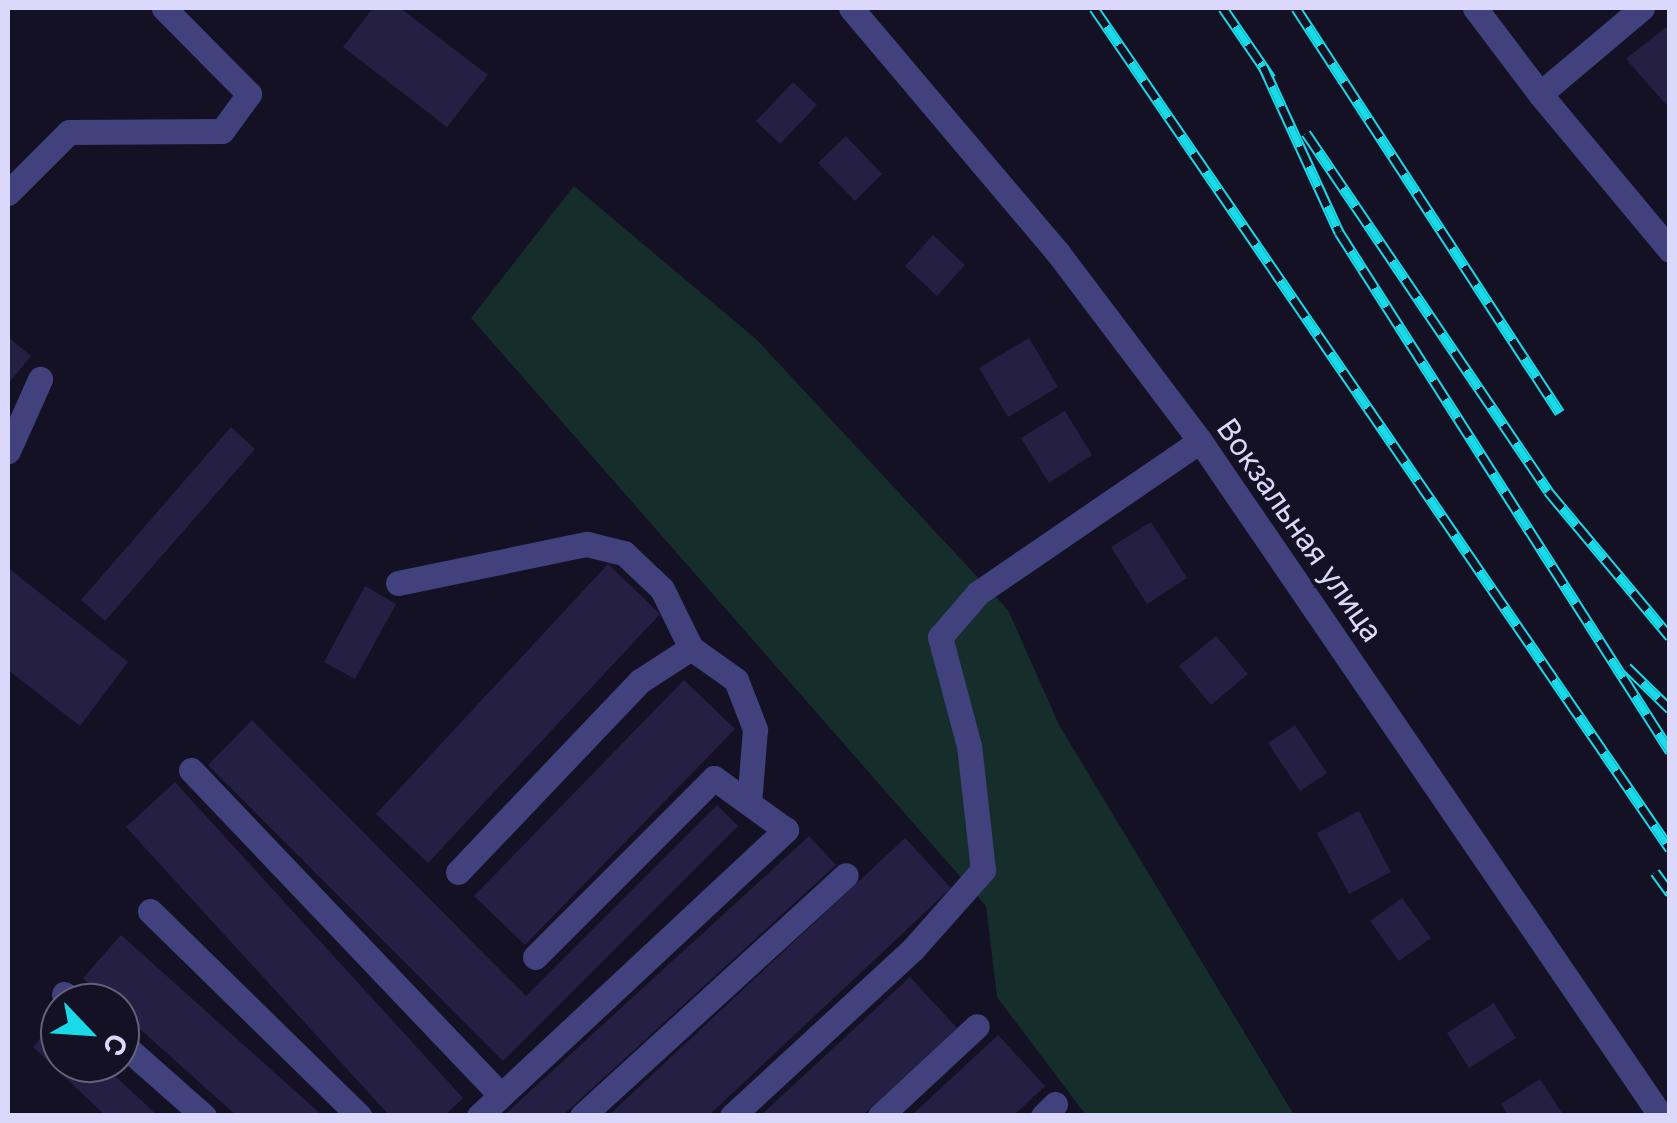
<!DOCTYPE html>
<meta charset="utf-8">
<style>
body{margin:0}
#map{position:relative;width:1677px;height:1123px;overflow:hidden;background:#141124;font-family:Inter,sans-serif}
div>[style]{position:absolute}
.green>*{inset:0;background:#152e2c}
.building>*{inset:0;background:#251f43}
.minor>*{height:25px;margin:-12.5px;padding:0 12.5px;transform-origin:12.5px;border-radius:12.5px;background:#41417e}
.rail>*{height:11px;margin-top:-5.5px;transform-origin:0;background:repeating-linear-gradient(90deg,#141124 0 22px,#18dae8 0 44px);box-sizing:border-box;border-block:2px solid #18dae8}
span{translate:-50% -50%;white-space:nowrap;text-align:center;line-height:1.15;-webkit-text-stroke:8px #141124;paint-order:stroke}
.street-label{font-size:30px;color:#dbd8fb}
.frame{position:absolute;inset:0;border:10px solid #dbd8fb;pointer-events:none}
.north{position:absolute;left:40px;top:983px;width:100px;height:100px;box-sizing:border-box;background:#141124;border:2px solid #64617a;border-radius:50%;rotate:115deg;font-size:28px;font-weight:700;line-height:40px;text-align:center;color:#dbd8fb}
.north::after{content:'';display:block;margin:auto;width:35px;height:45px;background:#18dae8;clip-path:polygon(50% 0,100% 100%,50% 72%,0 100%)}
</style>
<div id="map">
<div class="green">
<div style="clip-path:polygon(574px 186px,757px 340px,1008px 610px,1059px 725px,1294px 1115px,1086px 1115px,997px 997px,986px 906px,471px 318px)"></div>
</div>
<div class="building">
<div style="clip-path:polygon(373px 8px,400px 8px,488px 75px,447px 127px,343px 47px)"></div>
<div style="clip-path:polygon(1670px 24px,1670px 109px,1626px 59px)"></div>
<div style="clip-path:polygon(793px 82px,817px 105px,780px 144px,756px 121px)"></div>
<div style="clip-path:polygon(846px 136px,882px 174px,855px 201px,818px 163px)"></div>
<div style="clip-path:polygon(933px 235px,965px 265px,937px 296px,905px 266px)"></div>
<div style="clip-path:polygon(8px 337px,31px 356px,8px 384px)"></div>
<div style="clip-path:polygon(1029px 338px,1058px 387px,1008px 417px,979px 368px)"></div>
<div style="clip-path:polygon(1065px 411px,1092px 455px,1049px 483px,1021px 438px)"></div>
<div style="clip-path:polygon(231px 427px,255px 449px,105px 621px,81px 600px)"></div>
<div style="clip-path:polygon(1151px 522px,1187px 578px,1147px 604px,1111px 547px)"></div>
<div style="clip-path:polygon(608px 564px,660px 614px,428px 863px,376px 814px)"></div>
<div style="clip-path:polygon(8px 568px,128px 662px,80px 726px,8px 670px)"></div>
<div style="clip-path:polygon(365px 586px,396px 604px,355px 679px,324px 662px)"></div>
<div style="clip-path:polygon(1216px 636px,1248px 674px,1211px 705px,1179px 666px)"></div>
<div style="clip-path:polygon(684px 680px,735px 729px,525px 945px,474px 896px)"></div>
<div style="clip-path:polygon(252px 720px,526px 996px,717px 805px,738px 826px,503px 1061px,208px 765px)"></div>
<div style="clip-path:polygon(1295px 725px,1327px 773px,1300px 791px,1268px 743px)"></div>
<div style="clip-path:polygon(175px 782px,463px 1098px,444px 1116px,390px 1116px,126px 827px)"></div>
<div style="clip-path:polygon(1359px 811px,1391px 872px,1349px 894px,1317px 833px)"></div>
<div style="clip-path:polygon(809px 836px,836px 865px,562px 1116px,503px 1116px)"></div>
<div style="clip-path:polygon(905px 838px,951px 888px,708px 1116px,608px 1116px)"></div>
<div style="clip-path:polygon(1402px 898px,1431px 938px,1399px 961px,1370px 921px)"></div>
<div style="clip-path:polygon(121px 935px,323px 1116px,237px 1116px,83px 978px)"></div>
<div style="clip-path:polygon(910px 977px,957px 1028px,862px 1116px,760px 1116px)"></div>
<div style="clip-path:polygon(1494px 1003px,1516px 1038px,1469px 1068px,1447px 1033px)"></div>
<div style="clip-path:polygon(56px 1021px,60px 1063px,101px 1063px,158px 1116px,106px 1116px,33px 1047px)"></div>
<div style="clip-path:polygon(998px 1035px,1045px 1086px,1013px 1116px,911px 1116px)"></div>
<div style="clip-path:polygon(1540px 1079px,1564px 1116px,1508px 1116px,1501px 1104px)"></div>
</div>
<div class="minor">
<div style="left:851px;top:8px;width:321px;rotate:49.8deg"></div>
<div style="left:1058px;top:253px;width:236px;rotate:52.9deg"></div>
<div style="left:1200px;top:441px;width:817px;rotate:55.67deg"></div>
<div style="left:1475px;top:8px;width:108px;rotate:52.9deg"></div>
<div style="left:1642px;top:8px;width:133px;rotate:139.9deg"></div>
<div style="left:1540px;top:94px;width:203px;rotate:50.2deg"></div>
<div style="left:8px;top:193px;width:86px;rotate:-45deg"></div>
<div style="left:69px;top:132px;width:153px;rotate:-0.4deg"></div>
<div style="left:222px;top:131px;width:46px;rotate:-53.9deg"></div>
<div style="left:249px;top:94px;width:121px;rotate:-134.7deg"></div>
<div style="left:8px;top:451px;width:79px;rotate:-66deg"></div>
<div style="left:398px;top:583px;width:193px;rotate:-11.7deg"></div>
<div style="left:587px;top:544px;width:38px;rotate:14deg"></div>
<div style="left:624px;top:553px;width:52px;rotate:43.5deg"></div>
<div style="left:662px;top:589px;width:66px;rotate:63.8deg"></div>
<div style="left:191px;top:770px;width:448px;rotate:46.4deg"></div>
<div style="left:458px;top:872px;width:264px;rotate:-46.4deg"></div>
<div style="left:640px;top:681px;width:61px;rotate:-32.9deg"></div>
<div style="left:691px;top:648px;width:55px;rotate:35.4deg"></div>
<div style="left:736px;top:680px;width:53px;rotate:68.8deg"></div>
<div style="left:755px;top:729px;width:74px;rotate:94.6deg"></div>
<div style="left:150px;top:911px;width:293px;rotate:44.4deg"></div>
<div style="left:64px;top:994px;width:14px;rotate:39deg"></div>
<div style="left:120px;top:1042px;width:112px;rotate:41.4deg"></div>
<div style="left:479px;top:1116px;width:420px;rotate:-43deg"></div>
<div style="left:786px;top:830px;width:89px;rotate:-144.2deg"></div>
<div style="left:714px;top:778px;width:253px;rotate:135deg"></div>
<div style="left:582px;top:1116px;width:357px;rotate:-42.4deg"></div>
<div style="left:732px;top:1116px;width:246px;rotate:-42.7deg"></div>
<div style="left:913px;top:949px;width:106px;rotate:-48.5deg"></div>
<div style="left:983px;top:870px;width:125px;rotate:-96.4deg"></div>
<div style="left:969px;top:746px;width:113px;rotate:-104.9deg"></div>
<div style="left:940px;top:637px;width:58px;rotate:-49.2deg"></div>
<div style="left:978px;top:593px;width:269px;rotate:-34.4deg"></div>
<div style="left:880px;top:1116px;width:132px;rotate:-42.9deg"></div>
<div style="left:1043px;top:1116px;width:17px;rotate:-45deg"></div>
</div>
<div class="rail">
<div style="left:1094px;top:8px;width:1019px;rotate:55.59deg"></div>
<div style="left:1223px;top:8px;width:85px;rotate:55.6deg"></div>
<div style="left:1296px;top:8px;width:483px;rotate:56.9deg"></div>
<div style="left:1263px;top:66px;width:183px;rotate:65.4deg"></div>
<div style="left:1339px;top:232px;width:616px;rotate:57.47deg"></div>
<div style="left:1306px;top:133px;width:432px;rotate:55.9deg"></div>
<div style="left:1548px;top:491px;width:190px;rotate:50.1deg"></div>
<div style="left:1627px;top:667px;width:60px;rotate:44.3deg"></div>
<div style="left:1655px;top:872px;width:26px;rotate:54deg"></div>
</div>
<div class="street-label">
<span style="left:1300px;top:530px;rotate:55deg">Вокзальная улица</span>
</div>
<div class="frame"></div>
<div class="north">С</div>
</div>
